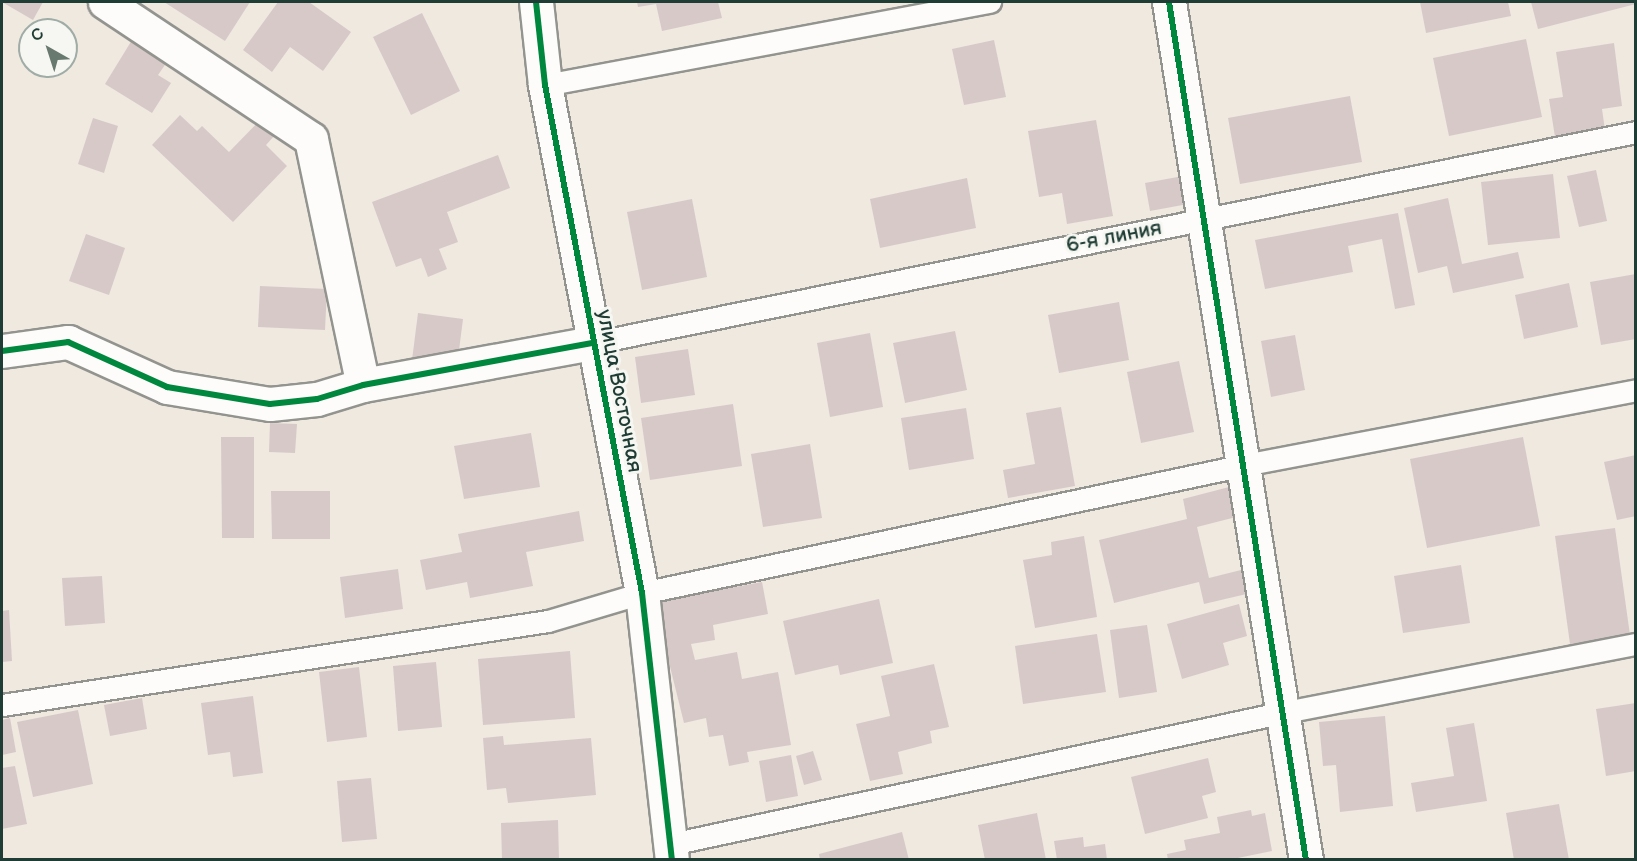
<!DOCTYPE html>
<meta charset="utf-8">
<style>
body{margin:0}
#map{position:relative;width:1637px;height:861px;overflow:hidden;background:#efe9e0;font-family:"Balsamiq Sans",sans-serif}
div>[style]{position:absolute}
.building>*{inset:0;background:#d8c9c9}
.roads{filter:drop-shadow(2px 0 #93948f) drop-shadow(-2px 0 #93948f) drop-shadow(0 2px #93948f) drop-shadow(0 -2px #93948f)}
.service>*{height:21px;margin:-10.5px;padding:0 10.5px;transform-origin:10.5px;border-radius:10.5px;background:#fdfcfa}
.minor>*{height:33px;margin:-16.5px;padding:0 16.5px;transform-origin:16.5px;border-radius:16.5px;background:#fdfcfa}
.cycleway>*{height:6px;margin:-3px;padding:0 3px;transform-origin:3px;border-radius:3px;background:#00873e}
span{translate:-50% -50%;white-space:nowrap;text-align:center;line-height:1.15;-webkit-text-stroke:6px #f6f6f2;paint-order:stroke}
.street-label{font-size:21px;color:#1f3d34}
.frame{position:absolute;inset:0;border:3px solid #1f3d34;pointer-events:none}
.north{position:absolute;left:18px;top:18px;width:60px;height:60px;box-sizing:border-box;background:#f6f6f2;border:2px solid #a0aca6;border-radius:50%;rotate:321deg;font-size:16px;font-weight:700;line-height:24px;text-align:center;color:#1f3d34}
.north::after{content:'';display:block;margin:auto;width:21px;height:27px;background:#687970;clip-path:polygon(50% 0,100% 100%,50% 72%,0 100%)}
</style>
<div id="map">
<div class="building">
<div style="clip-path:polygon(2px 2px,43px 2px,33px 20px)"></div>
<div style="clip-path:polygon(164px 2px,250px 2px,225px 41px)"></div>
<div style="clip-path:polygon(278px 2px,309px 2px,351px 32px,323px 71px,290px 47px,272px 72px,243px 50px)"></div>
<div style="clip-path:polygon(637px 2px,718px 2px,722px 18px,662px 31px,656px 4px,638px 7px)"></div>
<div style="clip-path:polygon(1420px 2px,1508px 2px,1511px 16px,1426px 33px)"></div>
<div style="clip-path:polygon(1531px 2px,1636px 2px,1636px 4px,1538px 29px)"></div>
<div style="clip-path:polygon(422px 13px,460px 91px,411px 115px,373px 37px)"></div>
<div style="clip-path:polygon(1526px 39px,1542px 117px,1449px 136px,1433px 58px)"></div>
<div style="clip-path:polygon(132px 40px,167px 62px,158px 75px,171px 83px,152px 113px,105px 84px)"></div>
<div style="clip-path:polygon(994px 40px,1006px 97px,964px 105px,952px 49px)"></div>
<div style="clip-path:polygon(1614px 43px,1622px 106px,1602px 109px,1605px 130px,1555px 137px,1549px 99px,1563px 97px,1556px 52px)"></div>
<div style="clip-path:polygon(1350px 96px,1362px 162px,1240px 184px,1228px 118px)"></div>
<div style="clip-path:polygon(180px 115px,197px 131px,202px 126px,229px 152px,260px 120px,275px 135px,266px 145px,287px 166px,233px 222px,152px 145px)"></div>
<div style="clip-path:polygon(93px 118px,118px 126px,104px 173px,78px 164px)"></div>
<div style="clip-path:polygon(1096px 120px,1113px 216px,1067px 224px,1062px 193px,1039px 197px,1028px 131px)"></div>
<div style="clip-path:polygon(498px 155px,510px 188px,447px 212px,458px 242px,439px 249px,447px 269px,428px 277px,421px 258px,396px 267px,372px 202px)"></div>
<div style="clip-path:polygon(1596px 170px,1607px 221px,1579px 227px,1567px 176px)"></div>
<div style="clip-path:polygon(1553px 174px,1560px 238px,1488px 245px,1481px 182px)"></div>
<div style="clip-path:polygon(1183px 176px,1188px 204px,1150px 211px,1145px 183px)"></div>
<div style="clip-path:polygon(967px 178px,976px 228px,880px 248px,870px 199px)"></div>
<div style="clip-path:polygon(1448px 198px,1462px 264px,1518px 252px,1524px 278px,1453px 293px,1447px 266px,1418px 273px,1404px 208px)"></div>
<div style="clip-path:polygon(692px 199px,707px 277px,642px 290px,627px 212px)"></div>
<div style="clip-path:polygon(1398px 213px,1415px 305px,1395px 309px,1382px 239px,1348px 246px,1353px 272px,1265px 289px,1255px 240px)"></div>
<div style="clip-path:polygon(86px 234px,125px 248px,109px 295px,69px 281px)"></div>
<div style="clip-path:polygon(1636px 274px,1636px 339px,1601px 345px,1590px 282px)"></div>
<div style="clip-path:polygon(1569px 283px,1578px 327px,1524px 339px,1515px 295px)"></div>
<div style="clip-path:polygon(260px 286px,327px 289px,325px 330px,258px 327px)"></div>
<div style="clip-path:polygon(1119px 302px,1129px 360px,1059px 373px,1048px 315px)"></div>
<div style="clip-path:polygon(418px 313px,463px 319px,457px 366px,412px 360px)"></div>
<div style="clip-path:polygon(955px 331px,967px 390px,905px 403px,893px 343px)"></div>
<div style="clip-path:polygon(870px 333px,883px 407px,830px 417px,817px 343px)"></div>
<div style="clip-path:polygon(1295px 335px,1305px 390px,1271px 397px,1261px 341px)"></div>
<div style="clip-path:polygon(688px 349px,695px 395px,641px 403px,635px 357px)"></div>
<div style="clip-path:polygon(1179px 361px,1194px 432px,1141px 443px,1127px 372px)"></div>
<div style="clip-path:polygon(733px 404px,742px 466px,650px 480px,641px 418px)"></div>
<div style="clip-path:polygon(1061px 407px,1075px 486px,1008px 498px,1003px 470px,1035px 464px,1026px 413px)"></div>
<div style="clip-path:polygon(966px 408px,974px 459px,909px 470px,901px 418px)"></div>
<div style="clip-path:polygon(270px 423px,297px 424px,295px 453px,269px 452px)"></div>
<div style="clip-path:polygon(531px 433px,540px 487px,464px 499px,454px 446px)"></div>
<div style="clip-path:polygon(221px 437px,254px 437px,254px 538px,222px 538px)"></div>
<div style="clip-path:polygon(1523px 437px,1540px 526px,1427px 548px,1410px 459px)"></div>
<div style="clip-path:polygon(810px 444px,822px 518px,763px 527px,751px 454px)"></div>
<div style="clip-path:polygon(1636px 455px,1636px 516px,1617px 520px,1604px 462px)"></div>
<div style="clip-path:polygon(1233px 486px,1240px 516px,1197px 527px,1209px 578px,1249px 568px,1255px 592px,1204px 604px,1199px 582px,1114px 603px,1099px 540px,1187px 519px,1183px 499px)"></div>
<div style="clip-path:polygon(271px 491px,330px 491px,330px 539px,272px 539px)"></div>
<div style="clip-path:polygon(579px 511px,584px 541px,526px 552px,533px 586px,470px 598px,467px 582px,426px 590px,420px 560px,462px 552px,458px 534px)"></div>
<div style="clip-path:polygon(1615px 528px,1630px 635px,1570px 644px,1555px 536px)"></div>
<div style="clip-path:polygon(1084px 536px,1097px 617px,1035px 628px,1023px 560px,1052px 555px,1051px 542px)"></div>
<div style="clip-path:polygon(1461px 565px,1470px 623px,1403px 633px,1394px 576px)"></div>
<div style="clip-path:polygon(398px 569px,403px 609px,345px 618px,340px 577px)"></div>
<div style="clip-path:polygon(102px 576px,105px 623px,65px 626px,62px 578px)"></div>
<div style="clip-path:polygon(762px 582px,768px 614px,713px 625px,715px 640px,691px 644px,695px 660px,737px 652px,742px 679px,778px 672px,791px 745px,747px 752px,749px 762px,729px 766px,723px 735px,709px 737px,706px 718px,684px 723px,654px 602px)"></div>
<div style="clip-path:polygon(879px 599px,893px 663px,840px 675px,838px 665px,795px 675px,783px 621px)"></div>
<div style="clip-path:polygon(1239px 604px,1247px 636px,1223px 643px,1229px 665px,1182px 679px,1167px 624px)"></div>
<div style="clip-path:polygon(9px 610px,12px 661px,2px 662px,2px 611px)"></div>
<div style="clip-path:polygon(1147px 625px,1157px 692px,1119px 698px,1110px 630px)"></div>
<div style="clip-path:polygon(1097px 634px,1106px 692px,1023px 704px,1015px 646px)"></div>
<div style="clip-path:polygon(570px 651px,575px 718px,483px 725px,478px 659px)"></div>
<div style="clip-path:polygon(436px 662px,442px 727px,398px 731px,393px 666px)"></div>
<div style="clip-path:polygon(934px 664px,949px 727px,930px 731px,932px 743px,898px 752px,903px 774px,870px 781px,856px 724px,890px 716px,881px 676px)"></div>
<div style="clip-path:polygon(359px 667px,367px 737px,327px 742px,319px 672px)"></div>
<div style="clip-path:polygon(253px 696px,263px 773px,233px 777px,230px 752px,208px 755px,201px 703px)"></div>
<div style="clip-path:polygon(142px 698px,147px 729px,110px 736px,104px 705px)"></div>
<div style="clip-path:polygon(1636px 703px,1636px 771px,1606px 776px,1596px 709px)"></div>
<div style="clip-path:polygon(78px 710px,93px 784px,33px 797px,17px 722px)"></div>
<div style="clip-path:polygon(1385px 716px,1393px 806px,1340px 812px,1336px 765px,1323px 766px,1319px 722px)"></div>
<div style="clip-path:polygon(10px 718px,16px 752px,2px 755px,2px 720px)"></div>
<div style="clip-path:polygon(1474px 723px,1487px 801px,1416px 812px,1411px 783px,1454px 776px,1446px 728px)"></div>
<div style="clip-path:polygon(503px 736px,504px 745px,591px 738px,596px 795px,508px 803px,506px 788px,487px 790px,483px 738px)"></div>
<div style="clip-path:polygon(813px 751px,822px 780px,804px 785px,796px 756px)"></div>
<div style="clip-path:polygon(791px 755px,798px 796px,766px 802px,759px 761px)"></div>
<div style="clip-path:polygon(1208px 758px,1216px 792px,1202px 796px,1208px 818px,1145px 834px,1131px 777px)"></div>
<div style="clip-path:polygon(15px 766px,27px 824px,2px 829px,2px 768px)"></div>
<div style="clip-path:polygon(371px 778px,377px 839px,342px 842px,337px 781px)"></div>
<div style="clip-path:polygon(1559px 804px,1569px 860px,1514px 860px,1506px 813px)"></div>
<div style="clip-path:polygon(1251px 810px,1252px 816px,1265px 813px,1272px 851px,1228px 860px,1168px 860px,1167px 854px,1186px 850px,1184px 840px,1220px 833px,1217px 817px)"></div>
<div style="clip-path:polygon(1037px 813px,1046px 860px,985px 860px,978px 825px)"></div>
<div style="clip-path:polygon(558px 820px,559px 860px,502px 860px,501px 823px)"></div>
<div style="clip-path:polygon(902px 832px,909px 860px,820px 860px,819px 854px)"></div>
<div style="clip-path:polygon(1083px 837px,1084px 847px,1105px 844px,1107px 860px,1057px 860px,1054px 841px)"></div>
</div>
<div class="roads">
<div class="service">
<div style="left:545px;top:85px;width:453px;rotate:-10.6deg"></div>
<div style="left:592px;top:343px;width:1065px;rotate:-11.43deg"></div>
<div style="left:2px;top:705px;width:552px;rotate:-8.75deg"></div>
<div style="left:548px;top:621px;width:98px;rotate:-16.6deg"></div>
<div style="left:642px;top:593px;width:615px;rotate:-12deg"></div>
<div style="left:1244px;top:465px;width:399px;rotate:-10.8deg"></div>
<div style="left:671px;top:844px;width:623px;rotate:-12.14deg"></div>
<div style="left:1280px;top:713px;width:363px;rotate:-11deg"></div>
</div>
<div class="minor">
<div style="left:105px;top:2px;width:247px;rotate:33.6deg"></div>
<div style="left:311px;top:139px;width:251px;rotate:78.1deg"></div>
<div style="left:536px;top:2px;width:83px;rotate:83.8deg"></div>
<div style="left:545px;top:85px;width:517px;rotate:79.19deg"></div>
<div style="left:642px;top:593px;width:269px;rotate:83.6deg"></div>
<div style="left:1169px;top:2px;width:869px;rotate:80.93deg"></div>
<div style="left:2px;top:351px;width:67px;rotate:-7.8deg"></div>
<div style="left:68px;top:342px;width:109px;rotate:24.4deg"></div>
<div style="left:167px;top:387px;width:104px;rotate:9.4deg"></div>
<div style="left:270px;top:404px;width:47px;rotate:-6.1deg"></div>
<div style="left:317px;top:399px;width:48px;rotate:-16.9deg"></div>
<div style="left:363px;top:385px;width:233px;rotate:-10.4deg"></div>
</div>
</div>
<div class="cycleway">
<div style="left:536px;top:2px;width:83px;rotate:83.8deg"></div>
<div style="left:545px;top:85px;width:517px;rotate:79.19deg"></div>
<div style="left:642px;top:593px;width:269px;rotate:83.6deg"></div>
<div style="left:1169px;top:2px;width:869px;rotate:80.93deg"></div>
<div style="left:2px;top:351px;width:67px;rotate:-7.8deg"></div>
<div style="left:68px;top:342px;width:109px;rotate:24.4deg"></div>
<div style="left:167px;top:387px;width:104px;rotate:9.4deg"></div>
<div style="left:270px;top:404px;width:47px;rotate:-6.1deg"></div>
<div style="left:317px;top:399px;width:48px;rotate:-16.9deg"></div>
<div style="left:363px;top:385px;width:233px;rotate:-10.4deg"></div>
</div>
<div class="street-label">
<span style="left:1114px;top:237px;rotate:-11deg">6-я линия</span>
<span style="left:619px;top:391px;rotate:79deg">улица Восточная</span>
</div>
<div class="frame"></div>
<div class="north">С</div>
</div>
